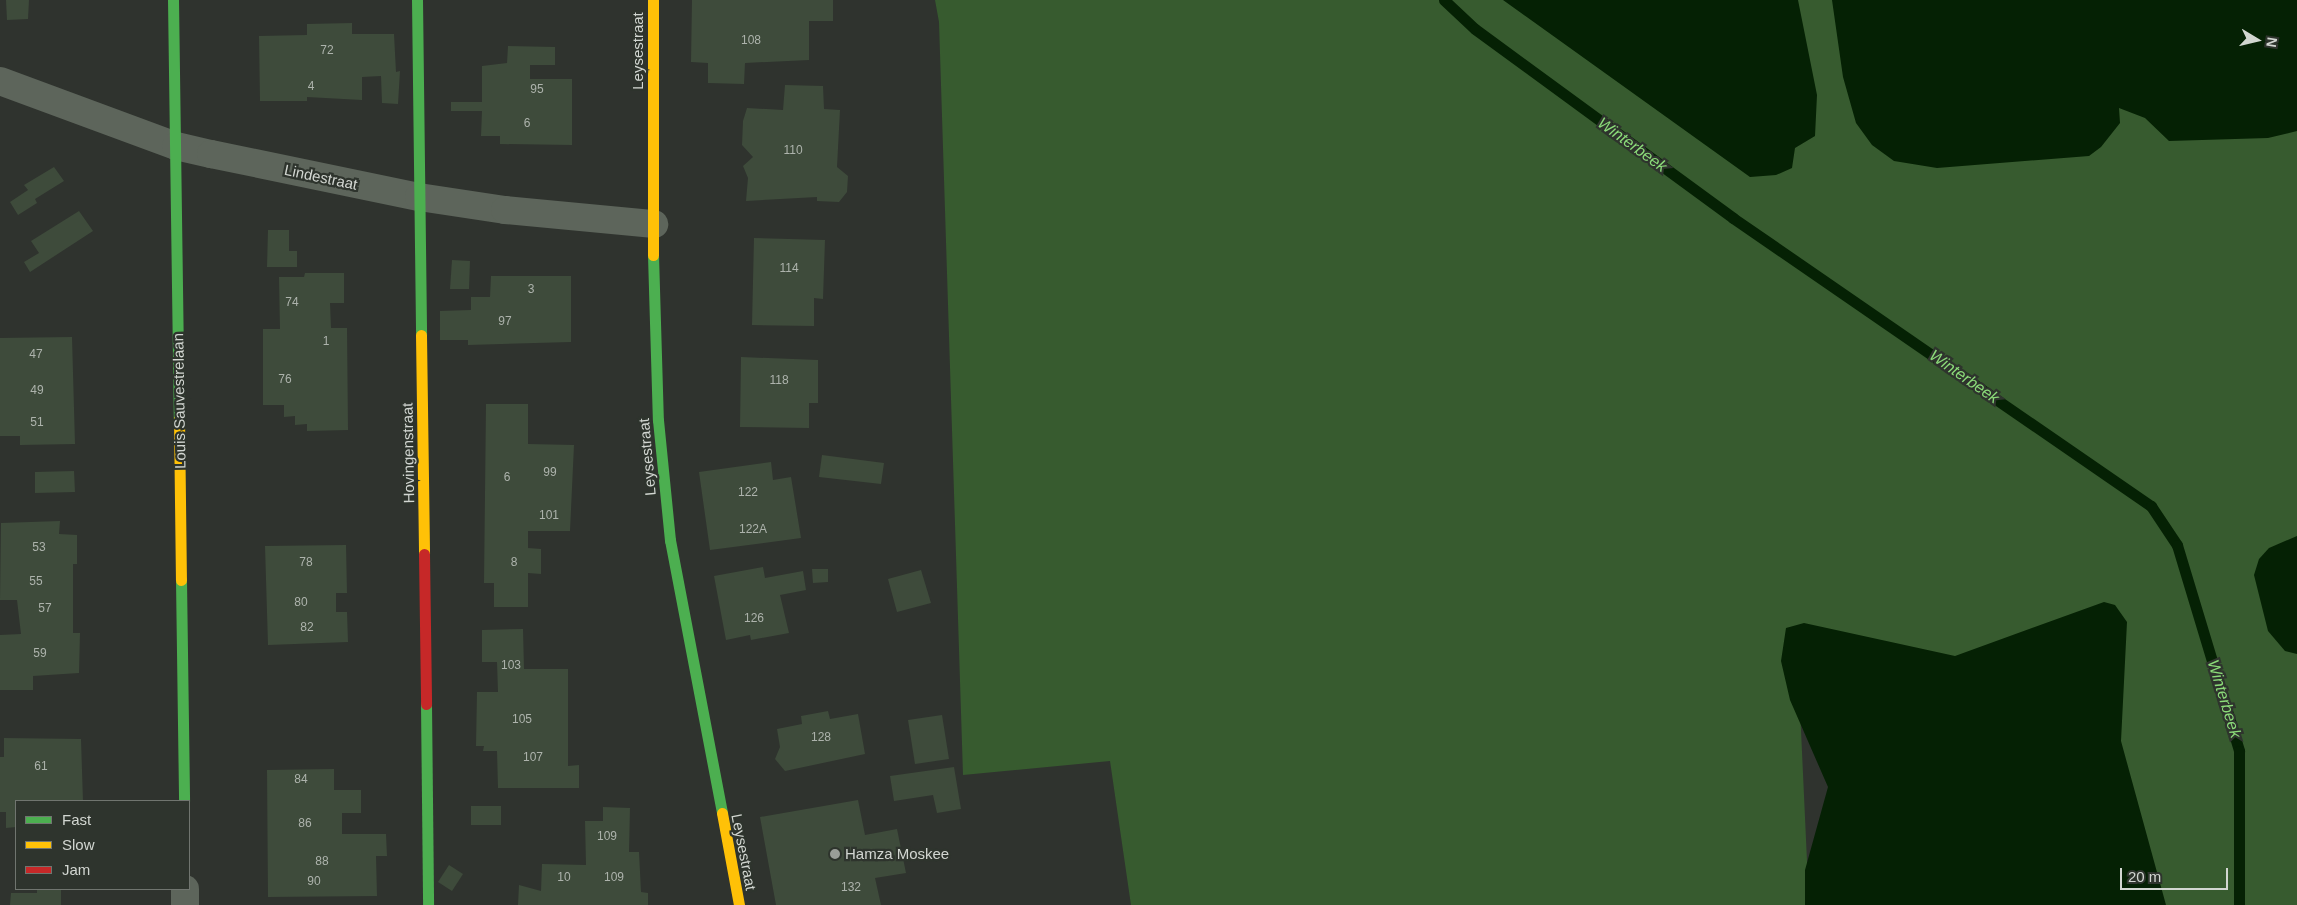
<!DOCTYPE html>
<style>
body{margin:0}
#map{position:relative;width:2297px;height:905px;overflow:hidden;background:#2f332e;font-family:Helvetica,sans-serif}
div>[style]{position:absolute}
.green>*{inset:0;background:#375b2f}
.water>*{inset:0;background:#052104}
.stream>*{height:11px;margin:-5.5px;padding:0 5.5px;transform-origin:5.5px;border-radius:5.5px;background:#052104}
.building>*{inset:0;background:#3e4b3b}
.street>*{height:28px;margin:-14px;padding:0 14px;transform-origin:14px;border-radius:14px;background:#5d655b}
.fast>*{height:11px;margin:-5.5px;padding:0 5.5px;transform-origin:5.5px;border-radius:5.5px;background:#4caf50}
.slow>*{height:11px;margin:-5.5px;padding:0 5.5px;transform-origin:5.5px;border-radius:5.5px;background:#ffc107}
.jam>*{height:11px;margin:-5.5px;padding:0 5.5px;transform-origin:5.5px;border-radius:5.5px;background:#c62828}
.dots>*{width:14px;height:14px;translate:-50% -50%;box-sizing:border-box;border:2px solid #2e342d;border-radius:50%}
span{translate:-50% -50%;white-space:nowrap;text-align:center;line-height:1.15;-webkit-text-stroke:4.5px #2e342d;paint-order:stroke}
.number-label{font-size:12px;color:#adb3ac}
.number-label span{-webkit-text-stroke-width:0}
.street-label{font-size:15px;color:#d2d6d1}
.poi-label{font-size:15px;color:#d2d6d1}
.left{translate:0 -50%;text-align:left}
.water-label{font-size:16px;color:#8bdb79;font-style:italic}
.legend{position:absolute;left:15px;top:800px;width:175px;height:90px;box-sizing:border-box;background:#2e342d;border:1px solid #70756f;margin:0;padding:6px 9px;list-style:none;font-size:15px;color:#d2d6d1}
.legend li{display:flex;align-items:center;gap:10px;height:25px}
.legend b{width:25px;border:1px solid #70756f}
.north{position:absolute;left:2232px;top:15px;width:50px;height:50px;-webkit-text-stroke:4px #2e342d;paint-order:stroke;rotate:99deg;font-size:14px;font-weight:700;line-height:20px;text-align:center;color:#d2d6d1}
.north::after{content:'';display:block;margin:auto;width:18px;height:22px;background:#d2d6d1;clip-path:polygon(50% 0,100% 100%,50% 72%,0 100%)}
.scale{position:absolute;left:2120px;top:868px;width:108px;height:22px;box-sizing:border-box;border:2px solid #d2d6d1;border-top:0;padding-left:6px;font-size:15px;line-height:18px;white-space:nowrap;color:#d2d6d1;-webkit-text-stroke:4px #2e342d;paint-order:stroke}
</style>
<div id="map">
<div class="green">
<div style="clip-path:polygon(935px 0,2297px 0,2297px 905px,2158px 905px,1975px 654px,1799px 686px,1809px 905px,1131px 905px,1110px 761px,963px 775px,939px 22px)"></div>
</div>
<div class="water">
<div style="clip-path:polygon(1503px 0,1798px 0,1817px 95px,1815px 136px,1795px 148px,1792px 168px,1776px 175px,1750px 177px)"></div>
<div style="clip-path:polygon(1832px 0,2297px 0,2297px 131px,2268px 138px,2169px 141px,2145px 118px,2119px 108px,2120px 123px,2101px 147px,2089px 156px,1937px 168px,1894px 161px,1872px 145px,1856px 123px,1843px 77px)"></div>
<div style="clip-path:polygon(2297px 536px,2297px 654px,2285px 651px,2268px 631px,2254px 575px,2259px 559px,2269px 548px)"></div>
<div style="clip-path:polygon(2104px 602px,2115px 605px,2127px 622px,2121px 741px,2166px 905px,1805px 905px,1805px 870px,1828px 787px,1790px 700px,1781px 661px,1786px 628px,1804px 623px,1955px 656px)"></div>
</div>
<div class="stream">
<div style="left:1444px;top:0;width:42px;rotate:43.1deg"></div>
<div style="left:1475px;top:29px;width:320px;rotate:36.2deg"></div>
<div style="left:1733px;top:218px;width:508px;rotate:34.57deg"></div>
<div style="left:2151px;top:506px;width:47px;rotate:56.3deg"></div>
<div style="left:2177px;top:545px;width:215px;rotate:73.2deg"></div>
<div style="left:2239px;top:751px;width:154px;rotate:90deg"></div>
</div>
<div class="building">
<div style="clip-path:polygon(6px 0,29px 0,28px 19px,7px 20px)"></div>
<div style="clip-path:polygon(692px 0,833px 0,833px 21px,809px 21px,809px 60px,745px 63px,744px 84px,708px 83px,708px 63px,691px 62px)"></div>
<div style="clip-path:polygon(352px 23px,352px 34px,394px 34px,396px 72px,400px 71px,398px 104px,382px 103px,381px 76px,362px 77px,362px 100px,307px 97px,307px 101px,260px 101px,259px 36px,307px 35px,307px 24px)"></div>
<div style="clip-path:polygon(508px 46px,555px 47px,555px 65px,530px 65px,530px 79px,572px 79px,572px 145px,500px 144px,500px 136px,481px 136px,482px 111px,451px 111px,451px 102px,482px 102px,482px 66px,507px 63px)"></div>
<div style="clip-path:polygon(785px 85px,823px 86px,824px 109px,840px 110px,837px 167px,848px 176px,847px 192px,839px 202px,817px 201px,817px 197px,746px 201px,748px 178px,743px 166px,753px 157px,742px 145px,743px 121px,747px 108px,783px 110px)"></div>
<div style="clip-path:polygon(54px 167px,64px 181px,35px 199px,37px 203px,18px 215px,10px 202px,28px 190px,24px 185px)"></div>
<div style="clip-path:polygon(79px 211px,93px 231px,30px 272px,24px 262px,39px 253px,31px 241px)"></div>
<div style="clip-path:polygon(268px 230px,289px 230px,289px 251px,297px 251px,297px 267px,267px 267px)"></div>
<div style="clip-path:polygon(754px 238px,825px 240px,823px 299px,814px 298px,814px 326px,752px 325px)"></div>
<div style="clip-path:polygon(452px 260px,470px 261px,469px 289px,450px 289px)"></div>
<div style="clip-path:polygon(305px 273px,344px 273px,344px 303px,330px 303px,331px 328px,347px 328px,348px 430px,307px 431px,307px 424px,295px 425px,295px 416px,284px 417px,284px 405px,263px 405px,263px 329px,280px 329px,279px 277px,304px 277px)"></div>
<div style="clip-path:polygon(491px 276px,571px 276px,571px 342px,468px 345px,468px 340px,440px 340px,440px 311px,471px 310px,471px 297px,490px 297px)"></div>
<div style="clip-path:polygon(72px 337px,75px 444px,20px 445px,20px 436px,0 436px,0 338px)"></div>
<div style="clip-path:polygon(741px 357px,818px 360px,818px 403px,809px 403px,809px 428px,740px 427px)"></div>
<div style="clip-path:polygon(486px 404px,528px 404px,528px 444px,574px 445px,570px 531px,528px 531px,528px 548px,541px 549px,541px 574px,528px 573px,528px 607px,494px 607px,494px 583px,484px 583px)"></div>
<div style="clip-path:polygon(822px 455px,884px 463px,881px 484px,819px 477px)"></div>
<div style="clip-path:polygon(771px 462px,773px 480px,791px 477px,801px 538px,710px 550px,699px 472px)"></div>
<div style="clip-path:polygon(74px 471px,75px 492px,35px 493px,35px 472px)"></div>
<div style="clip-path:polygon(60px 521px,59px 534px,77px 535px,77px 564px,73px 564px,73px 633px,80px 633px,79px 673px,33px 676px,33px 690px,0 690px,0 635px,21px 634px,17px 600px,0 600px,1px 523px)"></div>
<div style="clip-path:polygon(346px 545px,347px 593px,336px 593px,336px 612px,347px 612px,348px 642px,268px 645px,265px 546px)"></div>
<div style="clip-path:polygon(763px 567px,765px 578px,803px 571px,806px 590px,780px 595px,789px 633px,751px 640px,750px 635px,726px 640px,714px 576px)"></div>
<div style="clip-path:polygon(812px 569px,828px 569px,828px 582px,813px 583px)"></div>
<div style="clip-path:polygon(921px 570px,931px 603px,897px 612px,888px 579px)"></div>
<div style="clip-path:polygon(523px 629px,524px 669px,568px 669px,568px 766px,579px 765px,579px 788px,498px 788px,497px 751px,483px 751px,484px 746px,476px 746px,477px 692px,498px 692px,497px 662px,482px 662px,482px 630px)"></div>
<div style="clip-path:polygon(828px 711px,830px 719px,858px 714px,865px 754px,785px 771px,775px 759px,780px 747px,777px 729px,802px 724px,801px 716px)"></div>
<div style="clip-path:polygon(942px 715px,949px 759px,915px 764px,908px 720px)"></div>
<div style="clip-path:polygon(4px 738px,81px 739px,83px 801px,16px 801px,16px 827px,6px 828px,6px 812px,0 812px,0 757px,4px 757px)"></div>
<div style="clip-path:polygon(954px 767px,961px 809px,937px 813px,933px 795px,894px 801px,890px 776px)"></div>
<div style="clip-path:polygon(334px 769px,334px 790px,361px 790px,361px 813px,342px 813px,342px 834px,386px 834px,387px 856px,376px 856px,377px 896px,268px 897px,267px 770px)"></div>
<div style="clip-path:polygon(858px 800px,865px 835px,897px 829px,906px 873px,875px 878px,881px 905px,776px 905px,760px 817px)"></div>
<div style="clip-path:polygon(471px 806px,501px 806px,501px 825px,471px 825px)"></div>
<div style="clip-path:polygon(603px 807px,630px 808px,629px 852px,639px 852px,641px 892px,648px 893px,648px 905px,518px 905px,519px 885px,541px 891px,542px 864px,586px 865px,585px 821px,603px 821px)"></div>
<div style="clip-path:polygon(449px 865px,463px 874px,452px 891px,438px 882px)"></div>
<div style="clip-path:polygon(37px 889px,61px 889px,61px 905px,10px 905px,11px 893px,37px 893px)"></div>
</div>
<div class="street">
<div style="left:0;top:81px;width:188px;rotate:20.3deg"></div>
<div style="left:176px;top:146px;width:36px;rotate:13deg"></div>
<div style="left:211px;top:154px;width:212px;rotate:11.7deg"></div>
<div style="left:419px;top:197px;width:87px;rotate:8.6deg"></div>
<div style="left:505px;top:210px;width:150px;rotate:5.4deg"></div>
<div style="left:185px;top:889px;width:16px;rotate:90deg"></div>
</div>
<div class="fast">
<div style="left:173px;top:0;width:419px;rotate:89.2deg"></div>
<div style="left:417px;top:0;width:335px;rotate:89.3deg"></div>
<div style="left:653px;top:255px;width:165px;rotate:88.3deg"></div>
<div style="left:658px;top:420px;width:121px;rotate:84.3deg"></div>
<div style="left:670px;top:540px;width:278px;rotate:79.2deg"></div>
<div style="left:181px;top:580px;width:221px;rotate:89.2deg"></div>
<div style="left:426px;top:704px;width:201px;rotate:89.4deg"></div>
</div>
<div class="slow">
<div style="left:653px;top:0;width:255px;rotate:90deg"></div>
<div style="left:421px;top:335px;width:219px;rotate:89.2deg"></div>
<div style="left:179px;top:419px;width:161px;rotate:89.3deg"></div>
<div style="left:722px;top:813px;width:94px;rotate:79.5deg"></div>
</div>
<div class="jam">
<div style="left:424px;top:554px;width:150px;rotate:89.2deg"></div>
</div>
<div class="dots">
<div style="left:835px;top:854px;background:#999d98"></div>
</div>
<div class="number-label">
<span style="left:751px;top:41px">108</span>
<span style="left:327px;top:51px">72</span>
<span style="left:311px;top:87px">4</span>
<span style="left:537px;top:90px">95</span>
<span style="left:527px;top:124px">6</span>
<span style="left:793px;top:151px">110</span>
<span style="left:789px;top:269px">114</span>
<span style="left:531px;top:290px">3</span>
<span style="left:292px;top:303px">74</span>
<span style="left:505px;top:322px">97</span>
<span style="left:326px;top:342px">1</span>
<span style="left:36px;top:355px">47</span>
<span style="left:285px;top:380px">76</span>
<span style="left:779px;top:381px">118</span>
<span style="left:37px;top:391px">49</span>
<span style="left:37px;top:423px">51</span>
<span style="left:550px;top:473px">99</span>
<span style="left:507px;top:478px">6</span>
<span style="left:748px;top:493px">122</span>
<span style="left:549px;top:516px">101</span>
<span style="left:753px;top:530px">122A</span>
<span style="left:39px;top:548px">53</span>
<span style="left:306px;top:563px">78</span>
<span style="left:514px;top:563px">8</span>
<span style="left:36px;top:582px">55</span>
<span style="left:301px;top:603px">80</span>
<span style="left:45px;top:609px">57</span>
<span style="left:754px;top:619px">126</span>
<span style="left:307px;top:628px">82</span>
<span style="left:40px;top:654px">59</span>
<span style="left:511px;top:666px">103</span>
<span style="left:522px;top:720px">105</span>
<span style="left:821px;top:738px">128</span>
<span style="left:533px;top:758px">107</span>
<span style="left:41px;top:767px">61</span>
<span style="left:301px;top:780px">84</span>
<span style="left:305px;top:824px">86</span>
<span style="left:607px;top:837px">109</span>
<span style="left:322px;top:862px">88</span>
<span style="left:564px;top:878px">10</span>
<span style="left:614px;top:878px">109</span>
<span style="left:314px;top:882px">90</span>
<span style="left:851px;top:888px">132</span>
</div>
<div class="street-label">
<span style="left:638px;top:51px;rotate:-90deg">Leysestraat</span>
<span style="left:321px;top:177px;rotate:12deg">Lindestraat</span>
<span style="left:179px;top:401px;rotate:-91deg">Louis Sauvestrelaan</span>
<span style="left:408px;top:453px;rotate:-91deg">Hovingenstraat</span>
<span style="left:647px;top:457px;rotate:-95deg">Leysestraat</span>
<span style="left:744px;top:852px;rotate:79deg">Leysestraat</span>
</div>
<div class="poi-label">
<span class="left" style="left:845px;top:854px">Hamza Moskee</span>
</div>
<div class="water-label">
<span style="left:1632px;top:145px;rotate:36deg">Winterbeek</span>
<span style="left:1964px;top:377px;rotate:35deg">Winterbeek</span>
<span style="left:2224px;top:699px;rotate:73deg">Winterbeek</span>
</div>
<ul class="legend">
<li><b style="height:6px;background:#4caf50"></b>Fast</li>
<li><b style="height:6px;background:#ffc107"></b>Slow</li>
<li><b style="height:6px;background:#c62828"></b>Jam</li>
</ul>
<div class="north">N</div>
<div class="scale">20 m</div>
</div>
